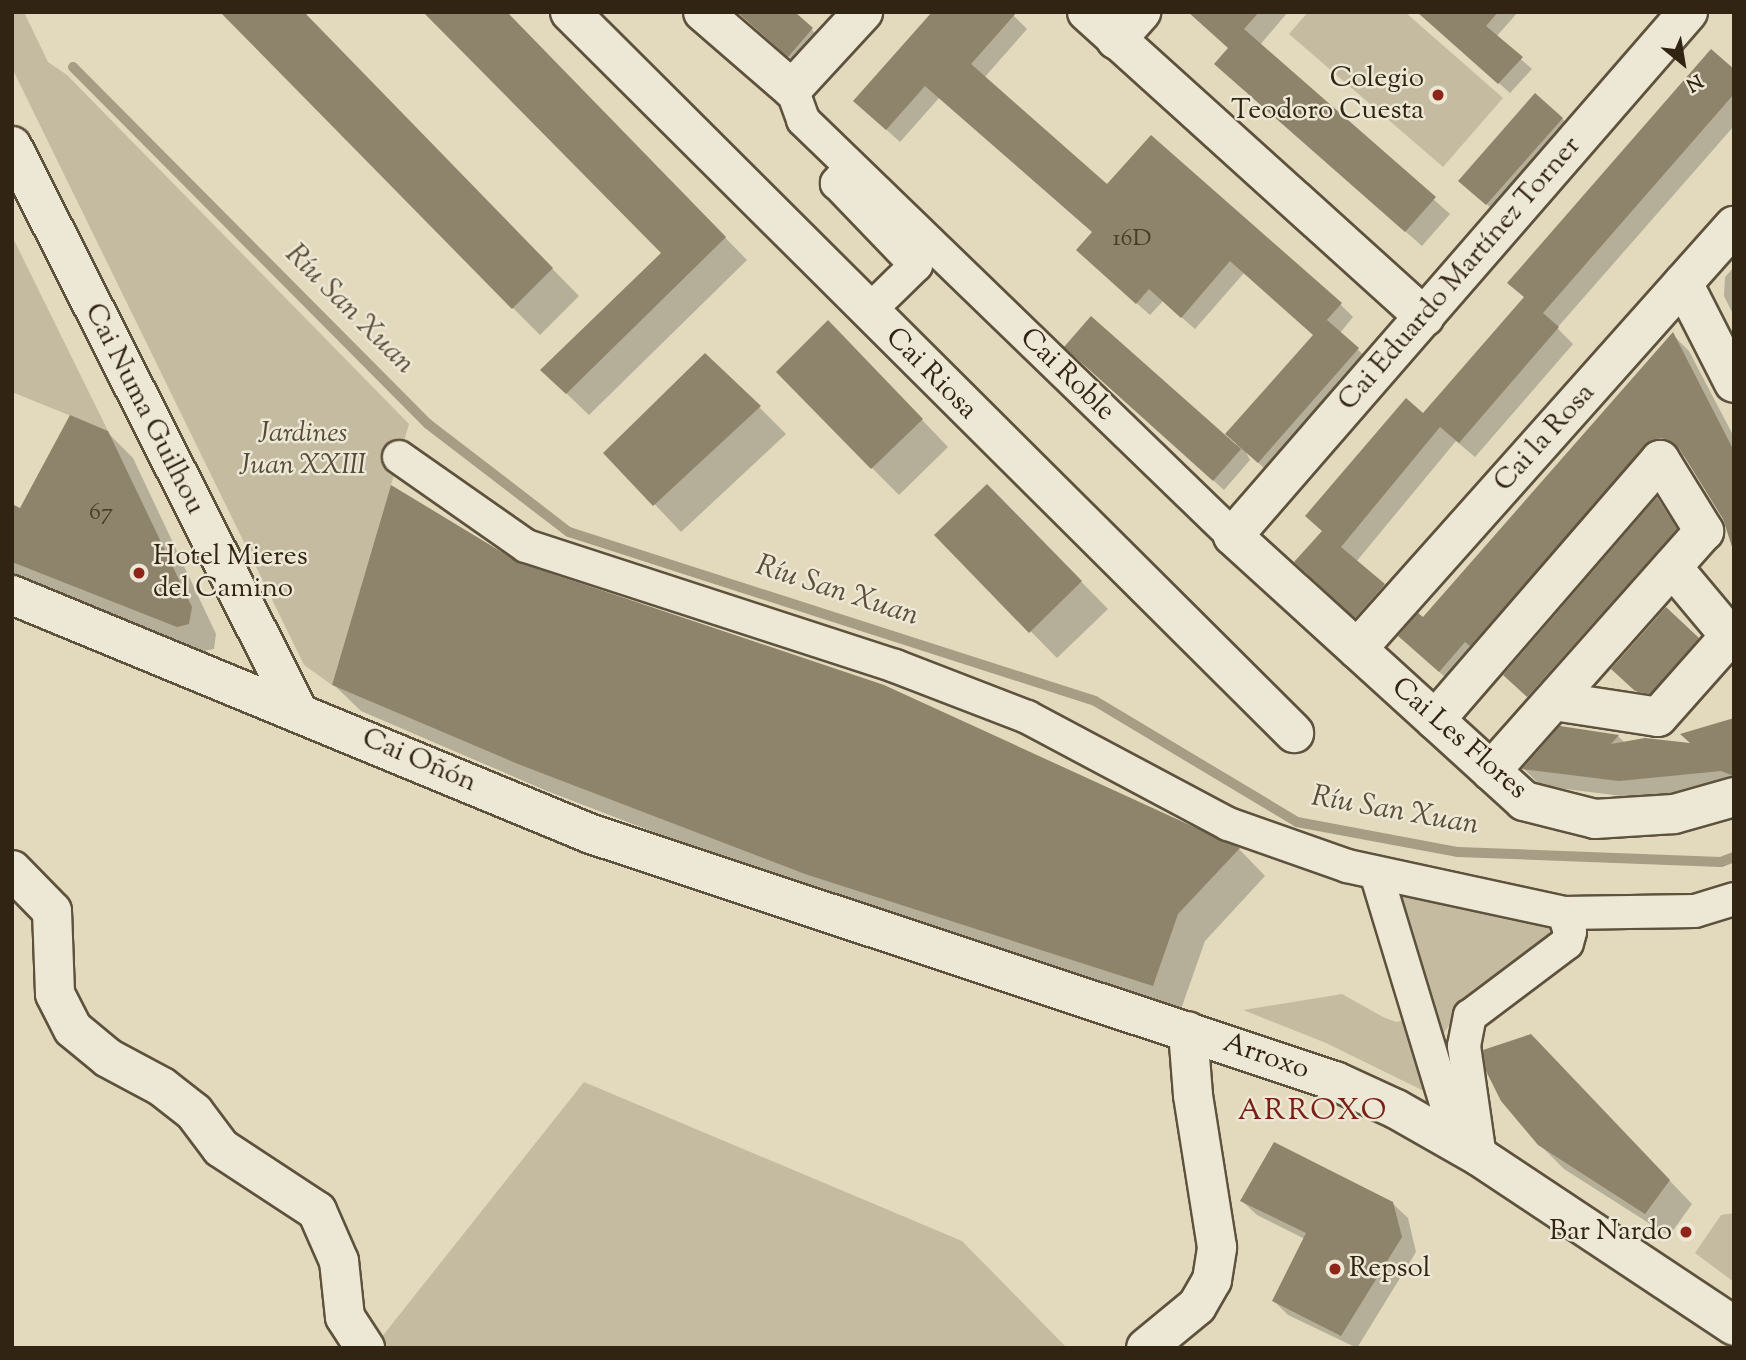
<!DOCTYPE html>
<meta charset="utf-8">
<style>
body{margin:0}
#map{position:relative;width:1746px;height:1360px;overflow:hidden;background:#e3dabe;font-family:"Sorts Mill Goudy",serif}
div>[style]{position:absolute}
.green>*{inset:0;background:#c5bba1}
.shadow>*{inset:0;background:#0003}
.stream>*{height:10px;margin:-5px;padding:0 5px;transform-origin:5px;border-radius:5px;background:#a79c84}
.building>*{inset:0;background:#8e836b}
.roads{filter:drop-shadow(2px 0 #5e523d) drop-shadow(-2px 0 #5e523d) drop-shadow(0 2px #5e523d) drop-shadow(0 -2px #5e523d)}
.pedestrian>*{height:32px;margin:-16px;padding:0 16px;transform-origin:16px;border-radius:16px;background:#ede7d5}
.minor>*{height:38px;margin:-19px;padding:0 19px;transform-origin:19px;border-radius:19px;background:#ede7d5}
.tertiary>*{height:38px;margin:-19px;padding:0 19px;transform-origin:19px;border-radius:19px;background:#ede7d5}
.dots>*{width:19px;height:19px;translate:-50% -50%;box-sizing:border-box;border:4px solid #ede7d5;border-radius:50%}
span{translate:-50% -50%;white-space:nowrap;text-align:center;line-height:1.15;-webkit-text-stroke:5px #ede7d5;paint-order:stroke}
.number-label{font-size:24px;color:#493c28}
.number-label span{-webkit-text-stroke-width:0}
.poi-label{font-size:28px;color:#322412}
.right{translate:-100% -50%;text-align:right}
.left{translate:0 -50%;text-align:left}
.street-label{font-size:28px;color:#322412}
.park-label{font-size:28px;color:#574a36;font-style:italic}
.water-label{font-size:30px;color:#5b4e3a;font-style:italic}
.neighbourhood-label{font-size:30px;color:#7a1f14;letter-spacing:2px}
.frame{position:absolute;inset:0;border:14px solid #322412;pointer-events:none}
.north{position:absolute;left:1648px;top:28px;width:70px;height:70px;-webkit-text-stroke:5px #ede7d5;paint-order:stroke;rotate:150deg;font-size:19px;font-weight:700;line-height:28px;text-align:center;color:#322412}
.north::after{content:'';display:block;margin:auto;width:24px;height:32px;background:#322412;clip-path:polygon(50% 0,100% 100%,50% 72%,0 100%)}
</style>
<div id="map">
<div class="green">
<div style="clip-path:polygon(12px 12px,24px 12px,48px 62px,67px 75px,409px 424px,332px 685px,304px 665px,12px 68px)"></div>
<div style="clip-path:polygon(1308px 12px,1405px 12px,1503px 98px,1443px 167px,1289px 34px)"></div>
<div style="clip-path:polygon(12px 236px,108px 431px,12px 392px)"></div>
<div style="clip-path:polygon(1399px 895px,1550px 921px,1560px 932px,1457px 1014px,1441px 1037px)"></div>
<div style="clip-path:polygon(1342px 994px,1383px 1017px,1396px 1022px,1409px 1019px,1432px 1095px,1326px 1043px,1243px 1010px)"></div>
<div style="clip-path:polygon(584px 1082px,962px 1241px,1067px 1348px,373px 1348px)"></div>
<div style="clip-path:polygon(1734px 1213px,1734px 1282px,1695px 1253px,1721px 1215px)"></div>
</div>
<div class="shadow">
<div style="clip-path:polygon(301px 12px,579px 296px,540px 335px,513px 308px)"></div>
<div style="clip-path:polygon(504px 12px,747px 260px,589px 415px,565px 392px,663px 253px)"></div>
<div style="clip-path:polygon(737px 12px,792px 12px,824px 41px,801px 67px)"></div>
<div style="clip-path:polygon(1010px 12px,1027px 29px,984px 78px,1107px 187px,1340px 304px,1353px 317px,1340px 333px,1371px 362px,1272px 475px,1246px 452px,1250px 460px,1224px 490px,1076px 357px,1235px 446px,1315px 336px,1244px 273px,1195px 329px,1163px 301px,1150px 315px,1091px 263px,1094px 233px,939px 98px,900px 142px,869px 114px)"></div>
<div style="clip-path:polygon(1203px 12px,1288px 12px,1260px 45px,1450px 214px,1422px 246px,1232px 79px,1229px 49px)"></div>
<div style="clip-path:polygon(1418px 12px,1518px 12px,1496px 37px,1532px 69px,1510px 93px)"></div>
<div style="clip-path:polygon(1734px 72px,1734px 126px,1557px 328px,1573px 344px,1475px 457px,1456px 441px,1356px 562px,1399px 601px,1372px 632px,1312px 577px,1423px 415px)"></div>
<div style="clip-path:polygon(1535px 95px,1567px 123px,1491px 208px,1465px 185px)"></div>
<div style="clip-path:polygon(1734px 267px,1734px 316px,1724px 296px,1725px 277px)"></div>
<div style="clip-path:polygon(1673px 335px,1689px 351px,1734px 437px,1734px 549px,1724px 519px,1687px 458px,1681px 455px,1661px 463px,1457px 688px,1400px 636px,1423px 619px)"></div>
<div style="clip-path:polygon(855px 350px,948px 447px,899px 495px,872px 468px)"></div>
<div style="clip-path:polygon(759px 407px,786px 434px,681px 532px,606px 453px)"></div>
<div style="clip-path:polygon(107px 432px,133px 458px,216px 634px,214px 649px,204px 651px,12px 576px,12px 506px,21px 510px)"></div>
<div style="clip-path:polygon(987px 486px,1108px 609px,1057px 658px,936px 535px)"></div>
<div style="clip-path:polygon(1657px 499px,1690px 544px,1543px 710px,1520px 690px)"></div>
<div style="clip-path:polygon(520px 565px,1239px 849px,1265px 876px,1205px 941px,1180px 1012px,833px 901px,547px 791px,361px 711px,333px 684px)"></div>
<div style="clip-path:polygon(1666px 609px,1712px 654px,1652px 705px,1628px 683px)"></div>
<div style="clip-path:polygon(1734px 719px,1734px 790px,1638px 798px,1541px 786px,1524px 769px,1561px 728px,1618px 736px,1625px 743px,1694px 745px)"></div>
<div style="clip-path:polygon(1554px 1060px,1692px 1204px,1669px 1236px,1564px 1169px,1539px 1144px)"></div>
<div style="clip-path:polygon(1242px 1201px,1392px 1203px,1408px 1218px,1416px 1252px,1357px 1348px,1288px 1315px,1274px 1301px,1305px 1239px,1257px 1215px)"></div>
</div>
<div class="stream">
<div style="left:73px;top:67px;width:503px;rotate:45.16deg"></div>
<div style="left:428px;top:424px;width:178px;rotate:37.5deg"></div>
<div style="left:569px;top:532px;width:552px;rotate:17.81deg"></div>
<div style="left:1095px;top:701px;width:235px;rotate:30.9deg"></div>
<div style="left:1297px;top:822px;width:164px;rotate:10.6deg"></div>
<div style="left:1458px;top:852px;width:263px;rotate:2.2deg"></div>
<div style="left:1721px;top:862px;width:14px;rotate:-21deg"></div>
</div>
<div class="building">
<div style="clip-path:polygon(220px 12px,304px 12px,553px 268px,512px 309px)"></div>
<div style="clip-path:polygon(423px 12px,507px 12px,726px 237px,566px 394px,540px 370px,661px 253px)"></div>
<div style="clip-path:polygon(737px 12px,795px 12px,813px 28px,788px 57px)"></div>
<div style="clip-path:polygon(932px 12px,1017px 12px,971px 64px,1107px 184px,1151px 135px,1342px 303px,1324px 323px,1327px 320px,1359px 348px,1258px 463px,1225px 434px,1313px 335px,1230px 261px,1181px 318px,1149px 289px,1136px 304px,1076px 250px,1092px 232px,925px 86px,886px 130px,853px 101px)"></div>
<div style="clip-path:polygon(1188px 12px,1259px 12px,1244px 29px,1436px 197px,1405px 232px,1214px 64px,1228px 48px)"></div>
<div style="clip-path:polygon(1417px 12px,1498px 12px,1486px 26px,1523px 57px,1498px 84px)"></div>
<div style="clip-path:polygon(1711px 49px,1734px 69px,1734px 94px,1543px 313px,1528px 300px,1559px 327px,1459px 443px,1440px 427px,1341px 547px,1385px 584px,1355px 618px,1294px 562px,1322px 531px,1305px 516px,1406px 398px,1423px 413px,1524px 297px,1507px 283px)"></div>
<div style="clip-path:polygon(1535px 93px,1563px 118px,1486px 205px,1458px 181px)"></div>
<div style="clip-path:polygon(1091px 316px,1241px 449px,1213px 481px,1064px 347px)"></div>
<div style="clip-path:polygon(828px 320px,923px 419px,871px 469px,776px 372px)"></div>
<div style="clip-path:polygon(1673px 332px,1734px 451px,1734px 553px,1723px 519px,1679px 448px,1662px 438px,1651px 440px,1470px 646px,1465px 642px,1439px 672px,1398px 636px,1418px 613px,1423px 617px)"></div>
<div style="clip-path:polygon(705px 353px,761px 406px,653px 506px,603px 453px)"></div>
<div style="clip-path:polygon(70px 415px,108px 431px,192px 607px,189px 624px,177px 627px,12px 562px,12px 504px,20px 508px)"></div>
<div style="clip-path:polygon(987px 484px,1082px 581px,1029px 633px,934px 535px)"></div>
<div style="clip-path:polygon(391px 485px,520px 563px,884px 685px,1240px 848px,1178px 914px,1153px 986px,805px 874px,518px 764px,332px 685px)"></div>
<div style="clip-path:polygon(1657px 497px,1677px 529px,1527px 697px,1503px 675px)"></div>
<div style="clip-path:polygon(1666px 607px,1699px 638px,1650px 694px,1635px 691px,1611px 669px)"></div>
<div style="clip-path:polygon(1734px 718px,1734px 776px,1721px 771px,1619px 781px,1522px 769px,1560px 726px,1619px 735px,1611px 744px,1645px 738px,1690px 743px,1680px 734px)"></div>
<div style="clip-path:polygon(1531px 1034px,1670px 1180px,1645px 1214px,1538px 1145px,1501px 1101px,1486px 1071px,1483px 1050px)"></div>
<div style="clip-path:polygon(1274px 1142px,1393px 1202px,1402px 1237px,1341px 1336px,1272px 1301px,1306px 1233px,1240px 1201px)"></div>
</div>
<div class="roads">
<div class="pedestrian">
<div style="left:792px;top:89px;width:33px;rotate:70deg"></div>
<div style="left:803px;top:120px;width:598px;rotate:44.05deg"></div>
<div style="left:858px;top:190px;width:21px;rotate:-133deg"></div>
<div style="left:844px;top:175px;width:11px;rotate:131deg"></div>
<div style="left:837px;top:183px;width:114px;rotate:46.1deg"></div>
<div style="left:916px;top:265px;width:67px;rotate:135.6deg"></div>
<div style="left:399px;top:457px;width:155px;rotate:35deg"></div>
<div style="left:526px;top:546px;width:388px;rotate:18deg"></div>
<div style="left:895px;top:666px;width:142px;rotate:21.1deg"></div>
<div style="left:1027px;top:717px;width:228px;rotate:28deg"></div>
<div style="left:1228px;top:824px;width:126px;rotate:19.4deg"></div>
<div style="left:1347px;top:866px;width:222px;rotate:12.2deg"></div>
<div style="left:1564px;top:913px;width:131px;rotate:-0.9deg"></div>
<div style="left:1695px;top:911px;width:41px;rotate:-17.1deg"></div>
<div style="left:1376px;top:873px;width:240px;rotate:73.1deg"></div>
<div style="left:1446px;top:1103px;width:39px;rotate:80deg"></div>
<div style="left:1480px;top:1157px;width:112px;rotate:-98.2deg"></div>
<div style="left:1464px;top:1046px;width:31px;rotate:-79deg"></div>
<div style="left:1470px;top:1016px;width:121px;rotate:-37deg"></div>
<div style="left:1567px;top:943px;width:11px;rotate:-75deg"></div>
<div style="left:1570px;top:932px;width:20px;rotate:-108deg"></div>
</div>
<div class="minor">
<div style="left:570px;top:12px;width:1022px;rotate:44.88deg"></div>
<div style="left:703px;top:12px;width:118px;rotate:40.9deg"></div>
<div style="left:792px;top:89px;width:105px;rotate:-47.3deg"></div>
<div style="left:1087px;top:12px;width:455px;rotate:42.1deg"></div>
<div style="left:1688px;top:12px;width:694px;rotate:130.97deg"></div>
<div style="left:1233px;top:536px;width:394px;rotate:42.3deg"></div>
<div style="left:1524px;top:801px;width:73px;rotate:14.2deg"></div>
<div style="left:1595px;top:819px;width:79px;rotate:-3.6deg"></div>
<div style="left:1674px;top:814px;width:62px;rotate:-15.8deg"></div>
<div style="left:1116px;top:40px;width:38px;rotate:-48deg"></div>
<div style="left:12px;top:146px;width:631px;rotate:63.15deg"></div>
<div style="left:1683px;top:283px;width:112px;rotate:63deg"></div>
<div style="left:1357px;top:649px;width:567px;rotate:-48.29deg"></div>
<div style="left:1554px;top:701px;width:105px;rotate:8.7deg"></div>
<div style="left:1658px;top:717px;width:108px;rotate:-48.4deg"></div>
<div style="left:1730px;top:636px;width:90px;rotate:-130deg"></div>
<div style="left:1435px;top:720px;width:344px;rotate:-49.1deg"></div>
<div style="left:1660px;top:460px;width:84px;rotate:58.2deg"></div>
<div style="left:1704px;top:531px;width:321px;rotate:131.6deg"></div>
<div style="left:12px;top:870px;width:57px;rotate:45.7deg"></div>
<div style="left:52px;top:911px;width:83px;rotate:87.9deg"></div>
<div style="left:55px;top:994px;width:39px;rotate:63deg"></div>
<div style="left:73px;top:1029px;width:45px;rotate:39.6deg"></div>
<div style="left:108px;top:1058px;width:61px;rotate:28.2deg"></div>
<div style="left:162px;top:1087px;width:41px;rotate:38deg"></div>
<div style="left:194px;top:1112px;width:45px;rotate:53.1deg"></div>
<div style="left:221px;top:1148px;width:115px;rotate:33.3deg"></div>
<div style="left:317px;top:1211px;width:55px;rotate:66.3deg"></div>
<div style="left:339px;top:1261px;width:56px;rotate:83.9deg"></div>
<div style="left:345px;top:1317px;width:37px;rotate:57deg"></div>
<div style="left:1146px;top:1348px;width:66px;rotate:-39.5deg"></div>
<div style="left:1197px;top:1306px;width:30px;rotate:-60deg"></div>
<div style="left:1212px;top:1280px;width:33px;rotate:-81deg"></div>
<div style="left:1217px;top:1247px;width:154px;rotate:-99deg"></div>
<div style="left:1193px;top:1095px;width:64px;rotate:-94.5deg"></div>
</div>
<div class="tertiary">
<div style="left:12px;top:595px;width:626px;rotate:22.43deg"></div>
<div style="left:591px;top:834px;width:784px;rotate:18.37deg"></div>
<div style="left:1335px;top:1081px;width:67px;rotate:24.7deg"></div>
<div style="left:1396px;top:1109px;width:97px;rotate:29.7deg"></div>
<div style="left:1480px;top:1157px;width:305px;rotate:33.6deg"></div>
</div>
</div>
<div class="dots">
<div style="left:1438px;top:95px;background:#8f2418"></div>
<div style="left:139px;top:573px;background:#8f2418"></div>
<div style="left:1686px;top:1232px;background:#8f2418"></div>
<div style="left:1335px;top:1269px;background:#8f2418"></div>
</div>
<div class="number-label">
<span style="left:1132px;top:240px">16D</span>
<span style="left:101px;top:514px">67</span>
</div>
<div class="poi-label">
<span class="right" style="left:1424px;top:95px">Colegio<br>Teodoro Cuesta</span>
<span class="left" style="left:153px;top:573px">Hotel Mieres<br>del Camino</span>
<span class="right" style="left:1672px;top:1232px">Bar Nardo</span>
<span class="left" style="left:1349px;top:1269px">Repsol</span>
</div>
<div class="street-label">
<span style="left:1460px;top:274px;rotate:-49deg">Cai Eduardo Martínez Torner</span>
<span style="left:931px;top:374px;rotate:45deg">Cai Riosa</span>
<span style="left:1067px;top:375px;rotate:44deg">Cai Roble</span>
<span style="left:144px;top:409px;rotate:63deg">Cai Numa Guilhou</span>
<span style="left:1545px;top:438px;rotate:-48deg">Cai la Rosa</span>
<span style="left:1459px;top:739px;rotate:41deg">Cai Les Flores</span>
<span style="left:419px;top:761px;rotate:23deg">Cai Oñón</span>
<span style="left:1266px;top:1057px;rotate:19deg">Arroxo</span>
</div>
<div class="park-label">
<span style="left:303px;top:450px">Jardines<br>Juan XXIII</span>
</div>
<div class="water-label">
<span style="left:349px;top:310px;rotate:45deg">Ríu San Xuan</span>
<span style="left:837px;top:592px;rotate:18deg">Ríu San Xuan</span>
<span style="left:1395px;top:812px;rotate:10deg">Ríu San Xuan</span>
</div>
<div class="neighbourhood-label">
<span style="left:1313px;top:1112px">ARROXO</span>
</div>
<div class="frame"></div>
<div class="north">N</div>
</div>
